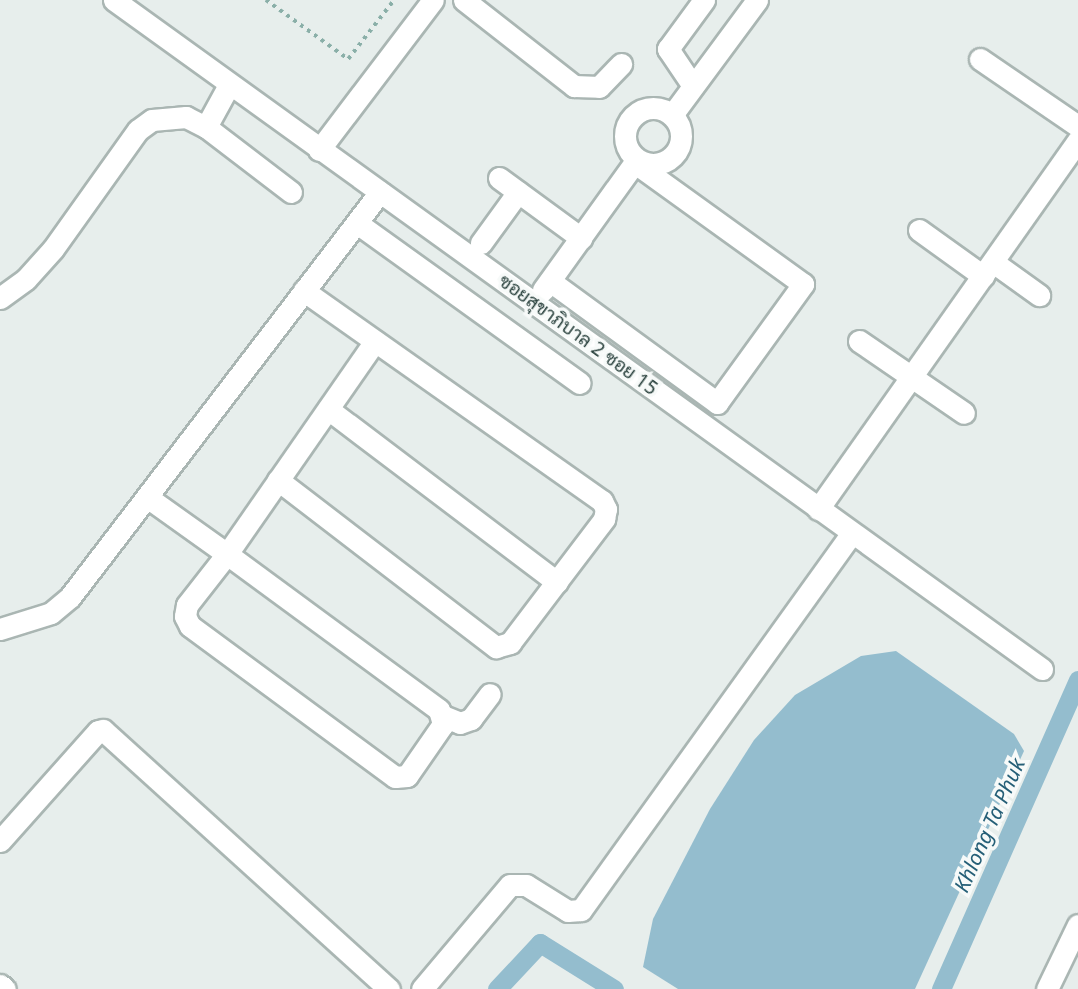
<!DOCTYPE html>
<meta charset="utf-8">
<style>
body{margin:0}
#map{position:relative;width:1078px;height:989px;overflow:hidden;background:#e7eeec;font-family:"Noto Sans",Sarabun,sans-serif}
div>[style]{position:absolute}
.water>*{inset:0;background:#94bdce}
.canal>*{height:19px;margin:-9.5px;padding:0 9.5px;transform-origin:9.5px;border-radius:9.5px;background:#94bdce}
.path>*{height:3.5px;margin-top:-1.75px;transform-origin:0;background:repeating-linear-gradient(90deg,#8aafa8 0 3.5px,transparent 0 8.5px)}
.roads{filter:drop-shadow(2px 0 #aab6b3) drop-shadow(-2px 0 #aab6b3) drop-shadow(0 2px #aab6b3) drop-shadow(0 -2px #aab6b3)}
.minor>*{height:21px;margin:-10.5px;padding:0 10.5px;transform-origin:10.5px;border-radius:10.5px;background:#fff}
.minor>.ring{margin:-10.5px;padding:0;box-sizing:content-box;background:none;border:21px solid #fff;border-radius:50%}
span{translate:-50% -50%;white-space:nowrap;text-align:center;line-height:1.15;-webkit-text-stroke:7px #f7faf9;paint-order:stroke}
.street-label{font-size:19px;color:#273f3b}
.water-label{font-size:21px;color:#255f77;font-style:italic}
</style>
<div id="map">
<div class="water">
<div style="clip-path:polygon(896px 651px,1014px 734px,1024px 751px,915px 989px,678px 989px,643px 967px,653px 919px,710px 809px,754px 740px,795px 695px,861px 656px)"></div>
</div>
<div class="canal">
<div style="left:497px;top:989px;width:63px;rotate:-46.9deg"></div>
<div style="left:540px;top:943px;width:87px;rotate:31.9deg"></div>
<div style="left:941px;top:989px;width:338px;rotate:-66.1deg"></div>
</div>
<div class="path">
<div style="left:266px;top:0;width:101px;rotate:35.7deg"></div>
<div style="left:348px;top:59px;width:75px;rotate:-52.1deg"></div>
</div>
<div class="roads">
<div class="minor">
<div style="left:114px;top:0;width:1144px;rotate:35.79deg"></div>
<div style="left:464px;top:0;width:140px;rotate:38deg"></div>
<div style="left:574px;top:86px;width:25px;rotate:2deg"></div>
<div style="left:599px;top:87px;width:32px;rotate:-46deg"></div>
<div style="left:980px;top:59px;width:119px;rotate:34.4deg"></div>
<div style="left:693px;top:86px;width:45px;rotate:-124deg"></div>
<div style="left:668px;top:49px;width:61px;rotate:-53.7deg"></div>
<div class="ring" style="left:625px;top:108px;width:35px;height:35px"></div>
<div style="left:672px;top:115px;width:143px;rotate:-53.5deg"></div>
<div style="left:206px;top:127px;width:48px;rotate:-61.3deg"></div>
<div style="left:319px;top:150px;width:188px;rotate:-52.8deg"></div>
<div style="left:499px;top:178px;width:102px;rotate:36.2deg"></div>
<div style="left:357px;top:223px;width:274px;rotate:35.7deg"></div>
<div style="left:919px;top:230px;width:79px;rotate:35.7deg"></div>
<div style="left:481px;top:243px;width:63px;rotate:-54deg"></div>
<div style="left:993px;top:262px;width:57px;rotate:35.7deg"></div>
<div style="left:550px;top:281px;width:207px;rotate:36.1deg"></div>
<div style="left:717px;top:403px;width:147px;rotate:-54.1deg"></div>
<div style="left:803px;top:284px;width:207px;rotate:-144.2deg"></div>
<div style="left:543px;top:290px;width:161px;rotate:-54.3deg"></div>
<div style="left:0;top:298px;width:32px;rotate:-36deg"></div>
<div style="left:26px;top:279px;width:40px;rotate:-48deg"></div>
<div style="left:53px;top:249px;width:146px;rotate:-54.5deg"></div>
<div style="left:138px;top:130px;width:17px;rotate:-36deg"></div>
<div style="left:152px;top:120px;width:34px;rotate:-5deg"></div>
<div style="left:186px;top:117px;width:22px;rotate:27deg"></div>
<div style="left:206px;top:127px;width:107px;rotate:37.4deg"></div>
<div style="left:859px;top:341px;width:127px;rotate:34.4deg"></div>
<div style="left:328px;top:409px;width:287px;rotate:37.1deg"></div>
<div style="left:278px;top:480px;width:275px;rotate:37.5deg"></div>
<div style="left:496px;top:647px;width:15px;rotate:-16deg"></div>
<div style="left:510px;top:643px;width:156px;rotate:-52.8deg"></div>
<div style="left:604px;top:519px;width:10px;rotate:-79deg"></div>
<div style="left:606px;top:509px;width:9px;rotate:-117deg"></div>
<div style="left:602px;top:501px;width:365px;rotate:-144.8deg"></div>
<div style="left:147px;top:497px;width:98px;rotate:35.5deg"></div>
<div style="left:227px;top:554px;width:263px;rotate:36.3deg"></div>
<div style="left:439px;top:710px;width:15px;rotate:74deg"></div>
<div style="left:443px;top:724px;width:63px;rotate:124.7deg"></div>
<div style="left:407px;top:776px;width:12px;rotate:175deg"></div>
<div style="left:395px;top:777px;width:255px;rotate:-143.6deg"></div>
<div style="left:190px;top:626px;width:11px;rotate:-117deg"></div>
<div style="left:185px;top:616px;width:11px;rotate:-80deg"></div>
<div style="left:187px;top:605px;width:65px;rotate:-51.9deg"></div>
<div style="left:227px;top:554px;width:259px;rotate:-55.2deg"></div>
<div style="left:818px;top:509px;width:451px;rotate:-54.8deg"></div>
<div style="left:0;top:629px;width:53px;rotate:-17.4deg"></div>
<div style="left:51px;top:613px;width:25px;rotate:-40deg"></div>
<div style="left:70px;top:597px;width:510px;rotate:-52.57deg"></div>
<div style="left:443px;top:716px;width:18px;rotate:22deg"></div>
<div style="left:460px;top:723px;width:12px;rotate:-20deg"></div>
<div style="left:471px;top:719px;width:31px;rotate:-53deg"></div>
<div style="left:0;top:841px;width:147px;rotate:-48.3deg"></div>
<div style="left:98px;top:731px;width:5px;rotate:-11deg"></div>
<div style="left:103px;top:730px;width:386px;rotate:42.2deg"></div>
<div style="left:0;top:985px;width:6px;rotate:39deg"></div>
<div style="left:422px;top:989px;width:136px;rotate:-49.8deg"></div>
<div style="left:510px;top:885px;width:16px"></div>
<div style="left:526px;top:885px;width:49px;rotate:31.8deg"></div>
<div style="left:568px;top:911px;width:13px;rotate:-4deg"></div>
<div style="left:581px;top:910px;width:464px;rotate:-54.3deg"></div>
<div style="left:1047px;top:989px;width:71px;rotate:-64.2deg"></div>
</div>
</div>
<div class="street-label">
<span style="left:578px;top:335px;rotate:36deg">ซอยสุขาภิบาล 2 ซอย 15</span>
</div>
<div class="water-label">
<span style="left:989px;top:825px;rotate:-66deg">Khlong Ta Phuk</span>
</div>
</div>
